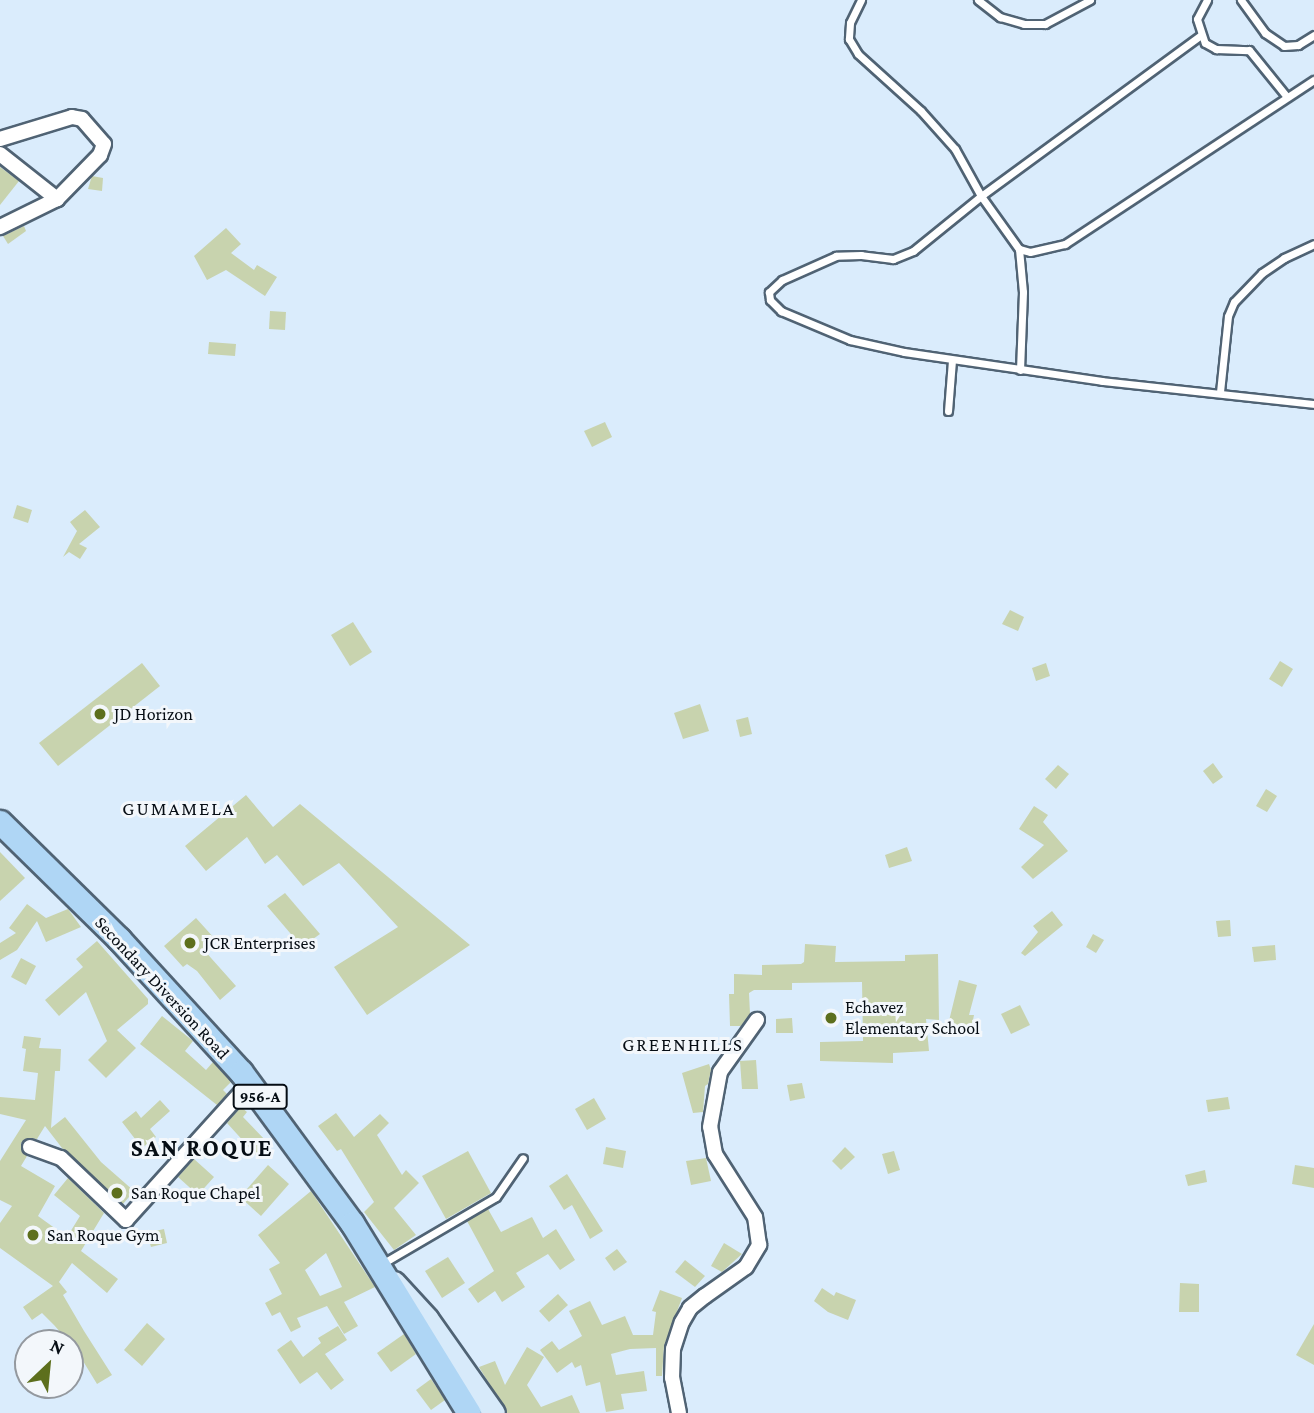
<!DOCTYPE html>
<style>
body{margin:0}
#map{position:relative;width:1314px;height:1413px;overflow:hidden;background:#daecfc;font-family:"Crimson Pro",serif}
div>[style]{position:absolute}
.building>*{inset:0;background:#c8d3ae}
.roads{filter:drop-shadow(2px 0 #506374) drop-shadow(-2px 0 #506374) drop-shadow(0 2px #506374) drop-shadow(0 -2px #506374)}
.lane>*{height:7px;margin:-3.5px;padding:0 3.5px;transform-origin:3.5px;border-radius:3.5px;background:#fff}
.street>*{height:14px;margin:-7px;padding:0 7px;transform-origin:7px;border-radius:7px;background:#fff}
.secondary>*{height:21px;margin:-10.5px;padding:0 10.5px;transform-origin:10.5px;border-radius:10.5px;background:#d7eafa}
.primary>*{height:23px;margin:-11.5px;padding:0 11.5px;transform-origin:11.5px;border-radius:11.5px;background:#afd6f5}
.dots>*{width:19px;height:19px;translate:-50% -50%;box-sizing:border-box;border:4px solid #f3f7fb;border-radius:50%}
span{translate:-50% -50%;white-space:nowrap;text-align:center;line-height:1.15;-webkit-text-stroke:6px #f3f7fb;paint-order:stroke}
.shield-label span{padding:2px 5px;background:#f3f7fb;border:2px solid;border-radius:5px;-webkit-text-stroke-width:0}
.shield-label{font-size:16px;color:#060d14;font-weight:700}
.poi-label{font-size:18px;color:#060d14}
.left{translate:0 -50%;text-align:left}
.street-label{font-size:18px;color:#060d14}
.neighbourhood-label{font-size:19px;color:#060d14;letter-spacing:2px}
.district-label{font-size:24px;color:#060d14;font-weight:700;letter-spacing:2px}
.north{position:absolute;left:14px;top:1329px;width:70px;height:70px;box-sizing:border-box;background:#f3f7fb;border:2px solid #94999f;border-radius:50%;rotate:26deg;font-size:19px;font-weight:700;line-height:28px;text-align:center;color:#060d14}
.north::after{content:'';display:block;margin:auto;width:24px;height:32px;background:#5d6f1d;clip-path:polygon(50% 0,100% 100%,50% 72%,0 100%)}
</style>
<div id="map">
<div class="building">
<div style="clip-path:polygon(0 167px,19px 181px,0 205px)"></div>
<div style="clip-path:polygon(92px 176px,103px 178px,102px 191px,88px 189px)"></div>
<div style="clip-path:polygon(24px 226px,26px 231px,8px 244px,3px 236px)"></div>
<div style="clip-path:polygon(226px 228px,241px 244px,231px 253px,254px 270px,257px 265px,277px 277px,265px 296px,226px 270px,207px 280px,194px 256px)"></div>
<div style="clip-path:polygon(270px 311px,286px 312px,285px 330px,269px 329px)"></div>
<div style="clip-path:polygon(209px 342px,236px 344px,235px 356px,208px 354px)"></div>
<div style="clip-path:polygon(605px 422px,612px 437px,592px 447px,584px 431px)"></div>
<div style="clip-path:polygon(17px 505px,32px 510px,28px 523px,13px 518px)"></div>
<div style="clip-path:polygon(85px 510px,100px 527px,79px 544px,87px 548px,80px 559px,69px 552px,63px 557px,77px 531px,70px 522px)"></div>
<div style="clip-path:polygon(1010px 610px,1024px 617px,1018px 631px,1002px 624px)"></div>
<div style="clip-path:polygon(353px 622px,372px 652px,350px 666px,331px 635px)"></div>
<div style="clip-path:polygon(1280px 661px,1293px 669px,1282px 687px,1269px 679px)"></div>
<div style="clip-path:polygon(142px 663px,160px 686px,58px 766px,39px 743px)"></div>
<div style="clip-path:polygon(1046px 663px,1050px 676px,1036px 681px,1032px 668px)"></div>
<div style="clip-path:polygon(700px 704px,709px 731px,683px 739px,674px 713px)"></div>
<div style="clip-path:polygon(748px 717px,752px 734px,740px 737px,736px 720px)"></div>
<div style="clip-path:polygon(1213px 763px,1223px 777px,1213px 784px,1203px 771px)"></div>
<div style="clip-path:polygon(1058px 765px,1069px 774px,1056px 789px,1045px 779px)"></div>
<div style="clip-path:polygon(1266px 789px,1277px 796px,1267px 812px,1256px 806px)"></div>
<div style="clip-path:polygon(246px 795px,273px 827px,300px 804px,470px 945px,367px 1015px,334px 967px,398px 927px,339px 863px,303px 886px,277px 855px,265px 864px,247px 837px,206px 871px,185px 846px)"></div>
<div style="clip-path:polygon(1034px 806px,1048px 815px,1043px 822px,1068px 851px,1033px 879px,1021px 867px,1044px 845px,1019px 829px)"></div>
<div style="clip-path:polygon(907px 847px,912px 861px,889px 868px,885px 855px)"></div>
<div style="clip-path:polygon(0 852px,25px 878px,0 901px)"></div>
<div style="clip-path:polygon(285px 893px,320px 934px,302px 947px,267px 906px)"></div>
<div style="clip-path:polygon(27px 904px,46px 918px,68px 909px,81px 927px,46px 942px,37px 921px,17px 950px,0 960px,0 943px,16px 933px,9px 928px)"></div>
<div style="clip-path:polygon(1052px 911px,1063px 925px,1025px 956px,1021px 953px,1038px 932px,1033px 926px)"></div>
<div style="clip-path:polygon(196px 918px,215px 939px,203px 949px,236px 986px,220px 1000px,197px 971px,187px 964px,183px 967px,164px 946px)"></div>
<div style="clip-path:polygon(1230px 920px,1231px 936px,1218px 937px,1216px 921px)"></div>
<div style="clip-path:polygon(1093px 934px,1104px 940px,1096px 953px,1086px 947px)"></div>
<div style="clip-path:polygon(97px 941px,148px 999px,148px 1004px,117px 1030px,136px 1048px,106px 1078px,88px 1060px,107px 1041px,86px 992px,59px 1016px,45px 1000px,83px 967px,76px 959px)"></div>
<div style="clip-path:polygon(805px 944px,836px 946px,835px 962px,905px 961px,905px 955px,938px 954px,939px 1020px,926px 1019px,929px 1051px,893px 1053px,893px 1063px,820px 1061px,820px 1042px,863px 1041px,862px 982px,792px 983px,792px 990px,754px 990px,749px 993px,750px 1014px,741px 1026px,730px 1026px,729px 994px,734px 994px,734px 974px,762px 975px,762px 965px,801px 964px,804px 962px)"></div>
<div style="clip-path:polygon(1275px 945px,1276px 960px,1254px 962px,1252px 947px)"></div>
<div style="clip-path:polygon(21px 958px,36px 966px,26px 985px,11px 977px)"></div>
<div style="clip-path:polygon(959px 980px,977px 985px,969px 1015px,974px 1015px,971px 1030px,953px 1027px,954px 1022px,949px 1021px)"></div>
<div style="clip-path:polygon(1020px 1005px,1030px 1025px,1011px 1034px,1001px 1014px)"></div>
<div style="clip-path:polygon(162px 1016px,193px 1041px,185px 1051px,206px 1070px,213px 1062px,231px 1082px,223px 1090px,227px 1094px,217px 1105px,140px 1044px)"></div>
<div style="clip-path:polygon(792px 1018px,793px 1033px,776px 1033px,776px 1019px)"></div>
<div style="clip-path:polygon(24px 1036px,41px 1038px,39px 1048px,61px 1049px,60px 1071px,55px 1071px,51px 1128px,65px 1117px,101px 1162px,134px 1191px,123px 1204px,62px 1148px,45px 1126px,37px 1139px,28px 1138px,21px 1143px,21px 1149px,27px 1156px,21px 1166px,55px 1186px,38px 1216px,67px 1237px,80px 1216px,54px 1195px,68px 1178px,104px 1213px,81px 1251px,118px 1279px,107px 1293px,72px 1263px,59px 1282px,67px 1292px,63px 1295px,84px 1331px,112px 1375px,97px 1384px,83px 1361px,73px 1352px,76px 1350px,54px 1325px,42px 1313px,32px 1320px,23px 1307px,53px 1286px,0 1248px,0 1223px,12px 1206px,0 1200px,0 1161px,26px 1120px,0 1114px,0 1097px,35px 1100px,38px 1073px,23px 1071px,26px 1049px,22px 1048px)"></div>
<div style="clip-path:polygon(756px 1060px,758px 1089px,742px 1089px,740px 1061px)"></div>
<div style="clip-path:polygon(709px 1064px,711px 1070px,708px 1084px,705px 1086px,703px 1112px,693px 1113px,682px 1073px)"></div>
<div style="clip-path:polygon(802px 1083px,805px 1098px,790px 1101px,787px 1085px)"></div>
<div style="clip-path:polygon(1228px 1097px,1230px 1109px,1208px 1112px,1206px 1100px)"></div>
<div style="clip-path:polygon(594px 1098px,606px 1119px,587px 1130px,575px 1109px)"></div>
<div style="clip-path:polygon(160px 1100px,170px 1111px,150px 1129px,156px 1137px,142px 1148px,122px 1122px,136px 1111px,141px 1118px)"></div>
<div style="clip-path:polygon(241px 1107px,247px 1112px,243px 1117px,268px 1143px,256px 1155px,227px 1123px)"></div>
<div style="clip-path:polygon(336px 1113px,354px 1137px,380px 1114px,389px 1123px,377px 1135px,402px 1175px,406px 1170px,419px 1183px,394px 1208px,416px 1235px,394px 1250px,364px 1212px,374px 1202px,341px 1149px,337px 1151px,318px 1126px)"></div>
<div style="clip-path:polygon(606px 1147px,626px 1151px,623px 1168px,603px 1164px)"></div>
<div style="clip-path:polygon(845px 1147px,855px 1157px,841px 1170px,832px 1161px)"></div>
<div style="clip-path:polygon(468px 1151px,491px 1193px,446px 1219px,422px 1176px)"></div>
<div style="clip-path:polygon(894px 1151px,900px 1170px,888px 1174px,882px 1154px)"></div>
<div style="clip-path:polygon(706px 1158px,711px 1181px,691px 1185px,686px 1161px)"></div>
<div style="clip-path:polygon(194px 1159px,214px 1177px,198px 1195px,178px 1177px)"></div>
<div style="clip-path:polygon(268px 1165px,289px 1184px,261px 1216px,240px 1197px)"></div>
<div style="clip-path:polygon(1295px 1165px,1314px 1168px,1314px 1188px,1292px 1184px)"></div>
<div style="clip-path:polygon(1205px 1170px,1207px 1182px,1188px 1186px,1185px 1175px)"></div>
<div style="clip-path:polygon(567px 1174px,603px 1231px,590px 1239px,572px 1205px,564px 1210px,549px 1186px)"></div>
<div style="clip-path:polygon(evenodd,311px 1191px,375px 1287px,344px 1302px,358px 1326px,344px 1334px,327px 1306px,297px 1318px,301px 1327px,291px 1332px,280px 1312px,272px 1316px,265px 1303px,282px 1294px,269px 1269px,280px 1263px,258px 1235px,311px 1191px,326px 1253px,342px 1287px,320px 1296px,305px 1270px,326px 1253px)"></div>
<div style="clip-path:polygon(488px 1209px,501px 1232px,532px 1217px,543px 1238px,556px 1229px,575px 1260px,560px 1270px,548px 1254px,516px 1273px,525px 1287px,502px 1302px,495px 1291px,478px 1303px,468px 1289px,494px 1271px,467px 1221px)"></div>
<div style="clip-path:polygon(164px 1229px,167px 1243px,151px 1247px,147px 1233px)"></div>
<div style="clip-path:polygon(724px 1243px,742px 1254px,722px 1272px,711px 1266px)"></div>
<div style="clip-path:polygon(617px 1249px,627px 1262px,614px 1271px,605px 1258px)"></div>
<div style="clip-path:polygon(448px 1257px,465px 1283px,442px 1298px,425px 1271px)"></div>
<div style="clip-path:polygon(685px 1260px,705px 1276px,695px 1287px,675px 1272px)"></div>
<div style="clip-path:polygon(1180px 1283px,1199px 1284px,1199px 1312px,1179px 1312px)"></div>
<div style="clip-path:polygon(822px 1288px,834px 1296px,836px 1292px,856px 1300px,848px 1320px,828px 1312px,814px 1301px)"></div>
<div style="clip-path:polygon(660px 1290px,682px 1298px,664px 1346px,662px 1376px,656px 1376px,656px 1348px,630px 1349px,611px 1354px,616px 1375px,644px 1371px,647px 1391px,621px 1394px,624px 1409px,606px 1412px,600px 1382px,586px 1386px,581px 1365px,575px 1368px,572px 1362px,557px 1373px,540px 1350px,552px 1341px,559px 1350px,582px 1336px,569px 1311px,590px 1301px,602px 1325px,625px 1316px,633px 1335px,653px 1335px,656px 1312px,652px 1311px)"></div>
<div style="clip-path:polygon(558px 1294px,568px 1305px,549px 1322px,539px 1311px)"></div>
<div style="clip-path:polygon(147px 1323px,165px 1339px,142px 1366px,124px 1350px)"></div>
<div style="clip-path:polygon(1314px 1324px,1314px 1365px,1296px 1355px)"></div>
<div style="clip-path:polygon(338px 1326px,347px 1340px,325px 1354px,344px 1380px,331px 1390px,317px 1372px,300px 1384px,277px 1350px,291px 1340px,303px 1357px,321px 1343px,318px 1338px)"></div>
<div style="clip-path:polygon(404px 1334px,416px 1354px,391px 1372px,377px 1353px)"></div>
<div style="clip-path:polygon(527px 1347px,544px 1357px,527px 1385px,541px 1407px,572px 1395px,580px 1413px,507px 1413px,479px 1367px,495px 1361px,505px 1385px)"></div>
<div style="clip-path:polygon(431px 1379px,445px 1400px,431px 1410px,416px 1390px)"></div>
</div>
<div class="roads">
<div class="lane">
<div style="left:861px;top:0;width:25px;rotate:116deg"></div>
<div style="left:850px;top:23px;width:16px;rotate:94deg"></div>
<div style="left:849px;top:39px;width:17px;rotate:59deg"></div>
<div style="left:858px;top:54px;width:85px;rotate:42.1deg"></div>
<div style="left:921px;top:111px;width:51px;rotate:48.2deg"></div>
<div style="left:955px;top:149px;width:54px;rotate:61deg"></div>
<div style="left:981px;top:196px;width:65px;rotate:54.4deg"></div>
<div style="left:1019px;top:249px;width:43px;rotate:84.7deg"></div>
<div style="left:1023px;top:292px;width:78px;rotate:92.2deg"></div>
<div style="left:978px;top:0;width:28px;rotate:38deg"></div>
<div style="left:1000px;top:17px;width:25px;rotate:16deg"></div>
<div style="left:1024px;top:24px;width:21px"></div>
<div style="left:1045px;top:24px;width:51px;rotate:-28.1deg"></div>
<div style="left:1207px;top:0;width:21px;rotate:118deg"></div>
<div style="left:1197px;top:19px;width:25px;rotate:72deg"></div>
<div style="left:1205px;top:43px;width:13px;rotate:29deg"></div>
<div style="left:1216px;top:49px;width:33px;rotate:2deg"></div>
<div style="left:1249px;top:50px;width:60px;rotate:51deg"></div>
<div style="left:1241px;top:0;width:41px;rotate:54deg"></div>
<div style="left:1265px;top:33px;width:23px;rotate:34deg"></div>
<div style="left:1284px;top:46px;width:14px;rotate:-4deg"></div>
<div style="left:1298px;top:45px;width:19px;rotate:-32deg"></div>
<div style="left:1201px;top:35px;width:273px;rotate:143.8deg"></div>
<div style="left:981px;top:196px;width:87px;rotate:141deg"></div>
<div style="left:913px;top:251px;width:22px;rotate:158deg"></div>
<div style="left:893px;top:259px;width:32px;rotate:-173deg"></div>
<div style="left:861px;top:255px;width:25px;rotate:178deg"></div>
<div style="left:836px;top:256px;width:59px;rotate:156deg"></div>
<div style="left:782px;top:280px;width:18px;rotate:137deg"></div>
<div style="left:769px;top:292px;width:8px;rotate:83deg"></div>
<div style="left:770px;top:300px;width:16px;rotate:45deg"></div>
<div style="left:781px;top:311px;width:75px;rotate:22.8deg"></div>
<div style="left:850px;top:340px;width:55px;rotate:12.5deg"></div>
<div style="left:904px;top:352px;width:200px;rotate:8.3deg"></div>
<div style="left:1102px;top:381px;width:213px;rotate:6.2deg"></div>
<div style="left:1019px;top:249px;width:11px;rotate:15deg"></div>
<div style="left:1030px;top:252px;width:36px;rotate:-13deg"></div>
<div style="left:1065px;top:244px;width:298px;rotate:-33.4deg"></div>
<div style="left:1220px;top:392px;width:76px;rotate:-84deg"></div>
<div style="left:1228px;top:316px;width:15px;rotate:-67deg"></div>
<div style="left:1234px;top:302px;width:40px;rotate:-46deg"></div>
<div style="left:1262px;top:273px;width:27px;rotate:-34deg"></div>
<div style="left:1284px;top:258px;width:33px;rotate:-25deg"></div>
<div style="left:948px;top:411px;width:51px;rotate:-85.5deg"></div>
<div style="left:380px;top:1265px;width:134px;rotate:-30.4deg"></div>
<div style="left:496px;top:1197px;width:47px;rotate:-55.3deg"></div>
</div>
<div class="street">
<div style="left:0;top:139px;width:75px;rotate:-17deg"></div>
<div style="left:72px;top:117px;width:10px;rotate:11deg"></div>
<div style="left:82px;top:119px;width:33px;rotate:49deg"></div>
<div style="left:104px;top:144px;width:12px;rotate:110deg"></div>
<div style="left:100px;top:155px;width:62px;rotate:134.3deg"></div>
<div style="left:57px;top:199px;width:64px;rotate:153.8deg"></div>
<div style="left:0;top:154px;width:73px;rotate:38.3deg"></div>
<div style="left:30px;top:1147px;width:33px;rotate:20deg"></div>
<div style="left:61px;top:1158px;width:90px;rotate:43.6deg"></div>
<div style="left:126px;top:1220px;width:183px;rotate:-47.9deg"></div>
<div style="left:679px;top:1413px;width:36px;rotate:-101deg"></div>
<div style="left:672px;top:1378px;width:29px;rotate:-88deg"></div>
<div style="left:673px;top:1349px;width:28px;rotate:-72deg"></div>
<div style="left:682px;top:1322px;width:16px;rotate:-60deg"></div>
<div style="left:690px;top:1308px;width:19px;rotate:-39deg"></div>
<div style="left:705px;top:1296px;width:50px;rotate:-35.3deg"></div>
<div style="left:746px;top:1267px;width:26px;rotate:-59deg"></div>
<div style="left:759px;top:1245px;width:28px;rotate:-98deg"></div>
<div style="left:755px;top:1217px;width:75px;rotate:-122.4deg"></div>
<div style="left:715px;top:1154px;width:27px;rotate:-100deg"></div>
<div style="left:710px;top:1127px;width:56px;rotate:-79.7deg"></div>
<div style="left:720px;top:1072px;width:64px;rotate:-54.6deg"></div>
</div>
<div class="secondary">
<div style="left:394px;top:1282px;width:49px;rotate:47.5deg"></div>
<div style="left:427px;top:1318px;width:116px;rotate:54.8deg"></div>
</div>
<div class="primary">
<div style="left:0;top:822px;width:167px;rotate:44.5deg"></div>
<div style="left:119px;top:939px;width:180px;rotate:47.5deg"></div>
<div style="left:241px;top:1072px;width:187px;rotate:53.7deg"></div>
<div style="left:352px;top:1223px;width:223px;rotate:58.4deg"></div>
</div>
</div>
<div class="dots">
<div style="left:100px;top:714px;background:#5d6f1d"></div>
<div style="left:190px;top:943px;background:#5d6f1d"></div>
<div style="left:831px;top:1018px;background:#5d6f1d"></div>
<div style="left:117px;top:1193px;background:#5d6f1d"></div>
<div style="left:33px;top:1235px;background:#5d6f1d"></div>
</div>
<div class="shield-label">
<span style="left:260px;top:1097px">956-A</span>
</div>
<div class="poi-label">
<span class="left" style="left:114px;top:714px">JD Horizon</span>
<span class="left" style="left:204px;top:943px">JCR Enterprises</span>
<span class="left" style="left:845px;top:1018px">Echavez<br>Elementary School</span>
<span class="left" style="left:131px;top:1193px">San Roque Chapel</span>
<span class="left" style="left:47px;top:1235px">San Roque Gym</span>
</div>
<div class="street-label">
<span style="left:162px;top:988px;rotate:47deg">Secondary Diversion Road</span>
</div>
<div class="neighbourhood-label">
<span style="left:179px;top:809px">GUMAMELA</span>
<span style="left:683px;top:1045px">GREENHILLS</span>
</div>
<div class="district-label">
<span style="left:202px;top:1148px">SAN ROQUE</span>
</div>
<div class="north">N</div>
</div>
